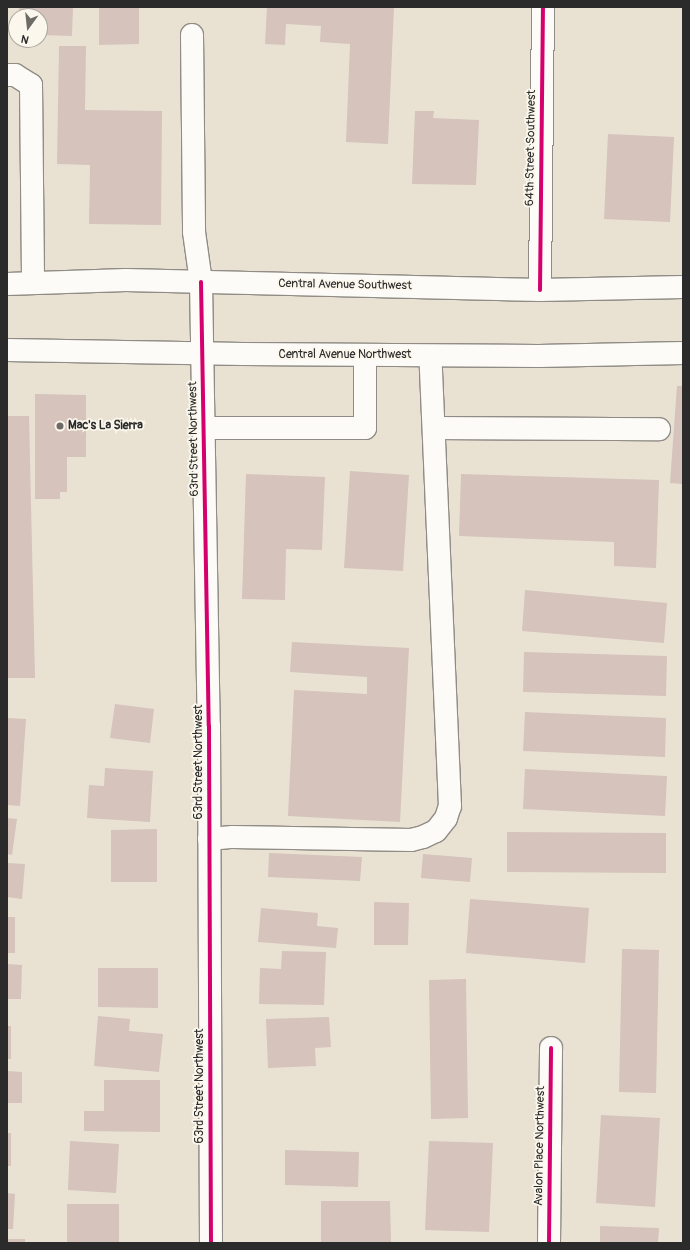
<!DOCTYPE html>
<style>
body{margin:0}
#map{position:relative;width:690px;height:1250px;overflow:hidden;background:#e9e2d3;font-family:Pangolin,sans-serif}
div>[style]{position:absolute}
.building>*{inset:0;background:#d5c3bc}
.roads{filter:drop-shadow(1px 0 #908c85) drop-shadow(-1px 0 #908c85) drop-shadow(0 1px #908c85) drop-shadow(0 -1px #908c85)}
.minor>*{height:22px;margin:-11px;padding:0 11px;transform-origin:11px;border-radius:11px;background:#fcfbf8}
.major>*{height:22px;margin:-11px;padding:0 11px;transform-origin:11px;border-radius:11px;background:#fcfbf8}
.cycleway>*{height:4px;margin:-2px;padding:0 2px;transform-origin:2px;border-radius:2px;background:#d6006c}
.dots>*{width:11px;height:11px;translate:-50% -50%;box-sizing:border-box;border:2px solid #fbf7ec;border-radius:50%}
span{translate:-50% -50%;white-space:nowrap;text-align:center;line-height:1.15;-webkit-text-stroke:3.5px #fbf7ec;paint-order:stroke}
.street-label{font-size:12px;color:#2b2b2b}
.poi-label{font-size:12px;color:#2b2b2b;font-weight:700}
.left{translate:0 -50%;text-align:left}
.frame{position:absolute;inset:0;border:8px solid #2b2b2b;pointer-events:none}
.north{position:absolute;left:8px;top:8px;width:40px;height:40px;box-sizing:border-box;background:#fbf7ec;border:1px solid #a8a59f;border-radius:50%;rotate:195deg;font-size:11px;font-weight:700;line-height:16px;text-align:center;color:#2b2b2b}
.north::after{content:'';display:block;margin:auto;width:14px;height:18px;background:#6e6b66;clip-path:polygon(50% 0,100% 100%,50% 72%,0 100%)}
</style>
<div id="map">
<div class="building">
<div style="clip-path:polygon(19px 7px,73px 7px,72px 36px,40px 35px,40px 16px,19px 16px)"></div>
<div style="clip-path:polygon(99px 7px,139px 7px,139px 44px,99px 45px)"></div>
<div style="clip-path:polygon(267px 7px,394px 7px,388px 144px,346px 142px,350px 44px,320px 42px,321px 26px,286px 24px,285px 45px,265px 44px)"></div>
<div style="clip-path:polygon(59px 46px,86px 46px,85px 110px,162px 111px,161px 225px,89px 224px,90px 165px,57px 164px)"></div>
<div style="clip-path:polygon(415px 111px,434px 111px,433px 118px,479px 120px,476px 185px,412px 184px)"></div>
<div style="clip-path:polygon(608px 134px,674px 137px,670px 222px,604px 219px)"></div>
<div style="clip-path:polygon(677px 386px,683px 386px,683px 484px,670px 483px)"></div>
<div style="clip-path:polygon(35px 394px,86px 395px,86px 457px,67px 457px,67px 492px,60px 492px,60px 499px,35px 499px)"></div>
<div style="clip-path:polygon(7px 416px,29px 416px,35px 678px,7px 678px)"></div>
<div style="clip-path:polygon(350px 471px,409px 475px,403px 571px,344px 568px)"></div>
<div style="clip-path:polygon(246px 474px,325px 477px,322px 550px,286px 549px,285px 600px,242px 599px)"></div>
<div style="clip-path:polygon(461px 474px,659px 480px,656px 568px,614px 566px,614px 542px,459px 536px)"></div>
<div style="clip-path:polygon(525px 590px,667px 603px,664px 643px,522px 631px)"></div>
<div style="clip-path:polygon(292px 642px,409px 648px,400px 822px,288px 816px,294px 690px,367px 694px,367px 677px,290px 672px)"></div>
<div style="clip-path:polygon(524px 652px,667px 656px,666px 696px,523px 692px)"></div>
<div style="clip-path:polygon(115px 704px,154px 709px,150px 743px,110px 738px)"></div>
<div style="clip-path:polygon(525px 712px,666px 718px,665px 757px,523px 751px)"></div>
<div style="clip-path:polygon(7px 718px,26px 719px,20px 806px,7px 805px)"></div>
<div style="clip-path:polygon(105px 768px,153px 771px,150px 822px,87px 818px,89px 785px,104px 786px)"></div>
<div style="clip-path:polygon(525px 769px,667px 776px,665px 816px,523px 809px)"></div>
<div style="clip-path:polygon(7px 818px,17px 819px,12px 855px,7px 854px)"></div>
<div style="clip-path:polygon(157px 829px,157px 882px,111px 882px,111px 830px)"></div>
<div style="clip-path:polygon(507px 832px,666px 833px,666px 873px,507px 872px)"></div>
<div style="clip-path:polygon(269px 853px,362px 857px,360px 881px,268px 877px)"></div>
<div style="clip-path:polygon(423px 854px,472px 858px,470px 882px,421px 878px)"></div>
<div style="clip-path:polygon(7px 863px,25px 864px,22px 899px,7px 897px)"></div>
<div style="clip-path:polygon(470px 899px,589px 908px,585px 963px,466px 953px)"></div>
<div style="clip-path:polygon(374px 902px,409px 903px,408px 945px,374px 945px)"></div>
<div style="clip-path:polygon(261px 908px,318px 913px,317px 926px,338px 928px,336px 948px,258px 942px)"></div>
<div style="clip-path:polygon(7px 917px,15px 917px,15px 953px,7px 953px)"></div>
<div style="clip-path:polygon(622px 949px,659px 950px,656px 1093px,619px 1092px)"></div>
<div style="clip-path:polygon(282px 951px,326px 952px,324px 1005px,259px 1004px,260px 968px,281px 969px)"></div>
<div style="clip-path:polygon(7px 964px,22px 965px,21px 999px,7px 999px)"></div>
<div style="clip-path:polygon(98px 968px,158px 968px,158px 1008px,98px 1007px)"></div>
<div style="clip-path:polygon(466px 979px,468px 1118px,431px 1119px,429px 980px)"></div>
<div style="clip-path:polygon(98px 1016px,130px 1019px,129px 1031px,163px 1034px,159px 1072px,94px 1066px)"></div>
<div style="clip-path:polygon(329px 1017px,331px 1047px,315px 1048px,316px 1066px,268px 1068px,266px 1019px)"></div>
<div style="clip-path:polygon(7px 1026px,11px 1026px,11px 1059px,7px 1059px)"></div>
<div style="clip-path:polygon(7px 1071px,22px 1072px,22px 1103px,7px 1103px)"></div>
<div style="clip-path:polygon(104px 1080px,160px 1080px,160px 1132px,84px 1131px,84px 1111px,104px 1111px)"></div>
<div style="clip-path:polygon(601px 1115px,660px 1118px,655px 1207px,596px 1203px)"></div>
<div style="clip-path:polygon(7px 1133px,11px 1133px,11px 1166px,7px 1166px)"></div>
<div style="clip-path:polygon(70px 1141px,119px 1144px,116px 1193px,68px 1190px)"></div>
<div style="clip-path:polygon(429px 1141px,493px 1143px,489px 1232px,425px 1230px)"></div>
<div style="clip-path:polygon(285px 1150px,359px 1152px,358px 1187px,285px 1185px)"></div>
<div style="clip-path:polygon(7px 1193px,15px 1194px,13px 1229px,7px 1229px)"></div>
<div style="clip-path:polygon(321px 1201px,390px 1201px,391px 1243px,321px 1243px)"></div>
<div style="clip-path:polygon(67px 1204px,119px 1204px,119px 1243px,67px 1243px)"></div>
<div style="clip-path:polygon(600px 1226px,659px 1228px,658px 1243px,600px 1243px)"></div>
<div style="clip-path:polygon(7px 1239px,25px 1239px,25px 1243px,7px 1243px)"></div>
</div>
<div class="roads">
<div class="minor">
<div style="left:192px;top:35px;width:197px;rotate:89.4deg"></div>
<div style="left:194px;top:232px;width:50px;rotate:82deg"></div>
<div style="left:201px;top:282px;width:444px;rotate:89deg"></div>
<div style="left:209px;top:726px;width:517px;rotate:89.78deg"></div>
<div style="left:7px;top:75px;width:8px"></div>
<div style="left:15px;top:75px;width:19px;rotate:32deg"></div>
<div style="left:31px;top:85px;width:198px;rotate:89.4deg"></div>
<div style="left:540px;top:290px;width:283px;rotate:-89.4deg"></div>
<div style="left:204px;top:428px;width:161px"></div>
<div style="left:365px;top:428px;width:73px;rotate:-90deg"></div>
<div style="left:434px;top:428px;width:225px;rotate:0.3deg"></div>
<div style="left:209px;top:839px;width:24px;rotate:-5deg"></div>
<div style="left:233px;top:837px;width:178px;rotate:1deg"></div>
<div style="left:411px;top:840px;width:12px;rotate:-14deg"></div>
<div style="left:423px;top:837px;width:14px;rotate:-25deg"></div>
<div style="left:436px;top:831px;width:16px;rotate:-52deg"></div>
<div style="left:446px;top:818px;width:13px;rotate:-72deg"></div>
<div style="left:450px;top:806px;width:450px;rotate:-92.5deg"></div>
<div style="left:549px;top:1243px;width:195px;rotate:-89.4deg"></div>
</div>
<div class="major">
<div style="left:7px;top:284px;width:119px;rotate:-1.9deg"></div>
<div style="left:126px;top:280px;width:414px;rotate:1.4deg"></div>
<div style="left:540px;top:290px;width:143px;rotate:-1.2deg"></div>
<div style="left:7px;top:350px;width:236px;rotate:1deg"></div>
<div style="left:243px;top:354px;width:296px;rotate:0.4deg"></div>
<div style="left:539px;top:356px;width:144px;rotate:-1.2deg"></div>
</div>
</div>
<div class="cycleway">
<div style="left:201px;top:282px;width:444px;rotate:89deg"></div>
<div style="left:209px;top:726px;width:517px;rotate:89.78deg"></div>
<div style="left:540px;top:290px;width:283px;rotate:-89.4deg"></div>
<div style="left:549px;top:1243px;width:195px;rotate:-89.4deg"></div>
</div>
<div class="dots">
<div style="left:60px;top:426px;background:#6e6b66"></div>
</div>
<div class="street-label">
<span style="left:531px;top:148px;rotate:-89deg">64th Street Southwest</span>
<span style="left:345px;top:285px;rotate:1deg">Central Avenue Southwest</span>
<span style="left:345px;top:355px">Central Avenue Northwest</span>
<span style="left:194px;top:439px;rotate:-91deg">63rd Street Northwest</span>
<span style="left:199px;top:762px;rotate:-90deg">63rd Street Northwest</span>
<span style="left:200px;top:1086px;rotate:-90deg">63rd Street Northwest</span>
<span style="left:540px;top:1146px;rotate:-89deg">Avalon Place Northwest</span>
</div>
<div class="poi-label">
<span class="left" style="left:68px;top:426px">Mac's La Sierra</span>
</div>
<div class="frame"></div>
<div class="north">N</div>
</div>
